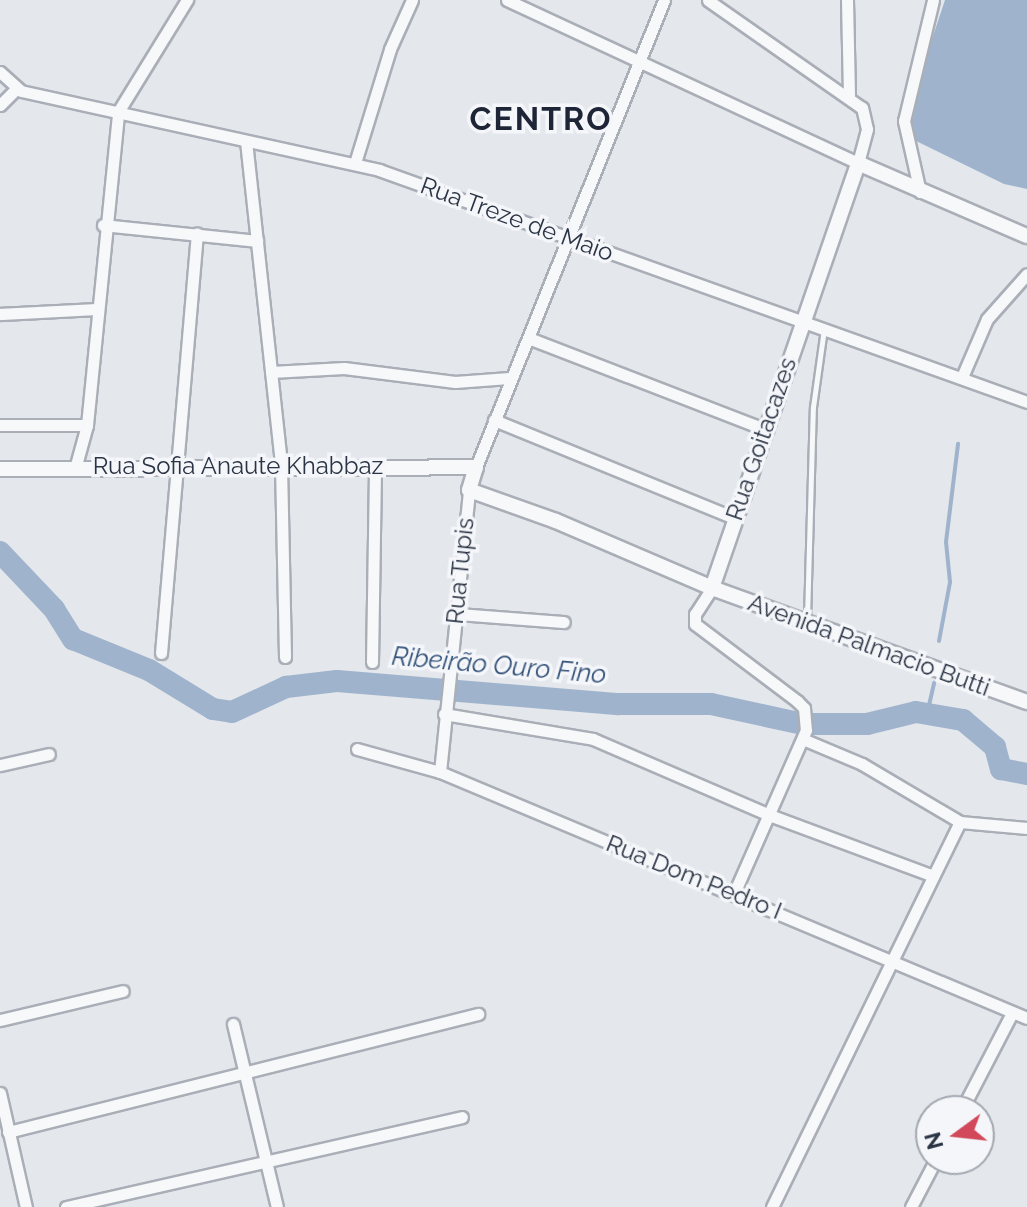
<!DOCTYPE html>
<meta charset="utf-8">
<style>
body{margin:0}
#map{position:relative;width:1027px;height:1207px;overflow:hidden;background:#e4e7ec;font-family:Raleway,sans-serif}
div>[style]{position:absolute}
.water>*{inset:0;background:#9fb4cc}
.stream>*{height:4px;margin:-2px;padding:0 2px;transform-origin:2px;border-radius:2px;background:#9fb4cc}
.river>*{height:22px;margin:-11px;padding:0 11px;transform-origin:11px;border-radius:11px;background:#9fb4cc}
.roads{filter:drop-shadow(2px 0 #a9aeb7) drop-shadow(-2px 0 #a9aeb7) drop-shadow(0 2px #a9aeb7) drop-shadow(0 -2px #a9aeb7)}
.service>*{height:5px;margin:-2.5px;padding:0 2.5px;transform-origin:2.5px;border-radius:2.5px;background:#f7f8fa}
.minor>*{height:11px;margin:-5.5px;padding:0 5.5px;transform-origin:5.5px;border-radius:5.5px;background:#f7f8fa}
.tertiary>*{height:14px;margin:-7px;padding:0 7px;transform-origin:7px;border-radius:7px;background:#f7f8fa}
span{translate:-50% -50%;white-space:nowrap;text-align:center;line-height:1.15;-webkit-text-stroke:7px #f4f6f9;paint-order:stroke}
.street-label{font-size:24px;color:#2b3445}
.water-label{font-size:26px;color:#34527a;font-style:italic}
.district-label{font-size:32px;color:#1d2536;font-weight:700;letter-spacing:2px}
.north{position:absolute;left:915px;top:1095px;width:80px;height:80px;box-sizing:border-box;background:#f4f6f9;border:2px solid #a4a8b1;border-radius:50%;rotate:255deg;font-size:22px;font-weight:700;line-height:32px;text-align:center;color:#2b3445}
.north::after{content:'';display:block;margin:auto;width:28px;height:36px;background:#d1495b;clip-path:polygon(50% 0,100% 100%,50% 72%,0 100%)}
</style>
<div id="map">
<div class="water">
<div style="clip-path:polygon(945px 0,1027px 0,1027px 189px,1004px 184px,912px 139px,904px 123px)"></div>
</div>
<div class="stream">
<div style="left:939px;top:641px;width:60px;rotate:-79.4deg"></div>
<div style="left:950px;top:582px;width:40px;rotate:-95.7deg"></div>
<div style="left:946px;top:542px;width:99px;rotate:-83deg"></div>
<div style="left:927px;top:714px;width:32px;rotate:-77deg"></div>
</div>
<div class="river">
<div style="left:0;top:552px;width:79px;rotate:46.5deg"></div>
<div style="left:54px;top:609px;width:36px;rotate:58deg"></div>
<div style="left:73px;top:639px;width:82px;rotate:22.2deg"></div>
<div style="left:149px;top:670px;width:75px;rotate:31.4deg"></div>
<div style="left:213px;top:709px;width:19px;rotate:9deg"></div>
<div style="left:232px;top:712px;width:60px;rotate:-24.8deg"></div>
<div style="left:286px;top:687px;width:51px;rotate:-6.7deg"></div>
<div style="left:337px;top:681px;width:283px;rotate:4.7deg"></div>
<div style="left:619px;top:704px;width:92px"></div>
<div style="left:711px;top:704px;width:94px;rotate:12.3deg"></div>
<div style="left:803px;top:724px;width:64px"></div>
<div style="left:867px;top:724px;width:50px;rotate:-13.8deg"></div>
<div style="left:916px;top:712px;width:48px;rotate:9.7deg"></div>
<div style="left:963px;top:720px;width:42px;rotate:40.2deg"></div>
<div style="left:995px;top:747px;width:23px;rotate:75deg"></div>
<div style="left:1001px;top:769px;width:26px;rotate:11deg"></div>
</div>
<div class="roads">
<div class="service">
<div style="left:807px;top:618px;width:211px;rotate:-88.4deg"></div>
<div style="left:813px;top:407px;width:79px;rotate:-82deg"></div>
</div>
<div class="minor">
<div style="left:507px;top:0;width:387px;rotate:24.9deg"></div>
<div style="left:858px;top:163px;width:35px;rotate:-75deg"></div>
<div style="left:867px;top:129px;width:22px;rotate:-103deg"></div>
<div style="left:862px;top:108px;width:188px;rotate:-145deg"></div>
<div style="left:847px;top:0;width:97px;rotate:88.8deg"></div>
<div style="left:0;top:72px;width:28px;rotate:42deg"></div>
<div style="left:21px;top:91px;width:367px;rotate:12.4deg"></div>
<div style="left:379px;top:170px;width:688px;rotate:19.7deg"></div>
<div style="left:0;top:105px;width:23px;rotate:-45deg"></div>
<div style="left:246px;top:141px;width:326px;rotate:83.8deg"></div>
<div style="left:281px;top:465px;width:192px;rotate:88.8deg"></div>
<div style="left:355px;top:163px;width:119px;rotate:-72.9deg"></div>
<div style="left:390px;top:49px;width:54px;rotate:-65.8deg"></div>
<div style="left:920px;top:192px;width:73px;rotate:-102.7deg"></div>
<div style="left:904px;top:121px;width:124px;rotate:-76.5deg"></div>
<div style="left:103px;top:225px;width:155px;rotate:5.9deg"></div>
<div style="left:0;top:314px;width:96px;rotate:-3deg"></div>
<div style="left:531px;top:339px;width:250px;rotate:21.1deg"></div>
<div style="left:271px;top:372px;width:73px;rotate:-3.1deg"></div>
<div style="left:344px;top:368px;width:112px;rotate:7.2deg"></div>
<div style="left:455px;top:382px;width:54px;rotate:-4.2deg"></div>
<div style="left:962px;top:377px;width:63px;rotate:-66.7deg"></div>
<div style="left:987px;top:319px;width:60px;rotate:-48.4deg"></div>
<div style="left:494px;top:420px;width:259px;rotate:22.2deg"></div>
<div style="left:0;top:425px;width:87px"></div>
<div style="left:76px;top:465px;width:41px;rotate:-74.6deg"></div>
<div style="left:87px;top:425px;width:315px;rotate:-84.3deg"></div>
<div style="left:118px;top:112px;width:132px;rotate:-58.4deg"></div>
<div style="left:476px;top:467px;width:503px;rotate:-68.07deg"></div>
<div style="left:712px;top:588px;width:31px;rotate:123deg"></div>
<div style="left:695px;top:614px;width:10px;rotate:90deg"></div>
<div style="left:695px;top:624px;width:128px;rotate:37deg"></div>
<div style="left:797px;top:701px;width:10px;rotate:45deg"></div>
<div style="left:804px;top:708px;width:22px;rotate:85deg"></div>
<div style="left:806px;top:730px;width:178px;rotate:113.8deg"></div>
<div style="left:457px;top:614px;width:107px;rotate:4.3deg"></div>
<div style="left:161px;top:653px;width:421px;rotate:-85.1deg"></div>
<div style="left:372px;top:662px;width:196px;rotate:-89.1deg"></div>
<div style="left:444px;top:714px;width:151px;rotate:9.5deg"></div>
<div style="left:593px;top:739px;width:195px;rotate:23.3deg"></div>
<div style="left:772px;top:816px;width:172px;rotate:20.4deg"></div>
<div style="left:805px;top:740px;width:62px;rotate:22.8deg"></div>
<div style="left:862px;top:764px;width:114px;rotate:30.6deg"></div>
<div style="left:357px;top:749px;width:86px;rotate:15.5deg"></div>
<div style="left:440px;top:772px;width:636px;rotate:22.74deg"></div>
<div style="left:0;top:765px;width:50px;rotate:-12.7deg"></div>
<div style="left:440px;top:772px;width:283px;rotate:-84.1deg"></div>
<div style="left:960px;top:822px;width:67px;rotate:5.1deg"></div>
<div style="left:0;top:1020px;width:126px;rotate:-13.3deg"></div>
<div style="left:233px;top:1024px;width:188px;rotate:76.5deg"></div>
<div style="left:0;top:1093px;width:117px;rotate:77.2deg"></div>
<div style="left:961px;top:1111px;width:110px;rotate:-62.5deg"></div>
<div style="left:8px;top:1132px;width:485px;rotate:-14.1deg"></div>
<div style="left:66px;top:1207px;width:406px;rotate:-12.8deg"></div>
<div style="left:772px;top:1207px;width:428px;rotate:-64deg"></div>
<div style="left:911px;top:1207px;width:54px;rotate:-62.5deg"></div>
</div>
<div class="tertiary">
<div style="left:0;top:469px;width:476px;rotate:-0.2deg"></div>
<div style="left:476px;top:467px;width:24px;rotate:107deg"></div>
<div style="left:469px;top:490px;width:92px;rotate:19.6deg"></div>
<div style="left:556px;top:521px;width:170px;rotate:23.2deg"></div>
<div style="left:712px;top:588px;width:335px;rotate:19.9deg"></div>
<div style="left:712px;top:588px;width:449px;rotate:-71deg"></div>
<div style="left:858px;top:163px;width:184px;rotate:23.4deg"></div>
</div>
</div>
<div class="street-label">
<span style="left:517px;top:219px;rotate:20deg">Rua Treze de Maio</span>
<span style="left:761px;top:439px;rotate:-71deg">Rua Goitacazes</span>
<span style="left:238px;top:466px">Rua Sofia Anaute Khabbaz</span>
<span style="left:460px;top:571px;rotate:-84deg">Rua Tupis</span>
<span style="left:869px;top:645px;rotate:20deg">Avenida Palmacio Butti</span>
<span style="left:694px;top:877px;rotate:22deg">Rua Dom Pedro I</span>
</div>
<div class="water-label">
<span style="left:499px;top:666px;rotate:5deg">Ribeirão Ouro Fino</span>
</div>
<div class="district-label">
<span style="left:541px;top:119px">CENTRO</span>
</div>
<div class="north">N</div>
</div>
